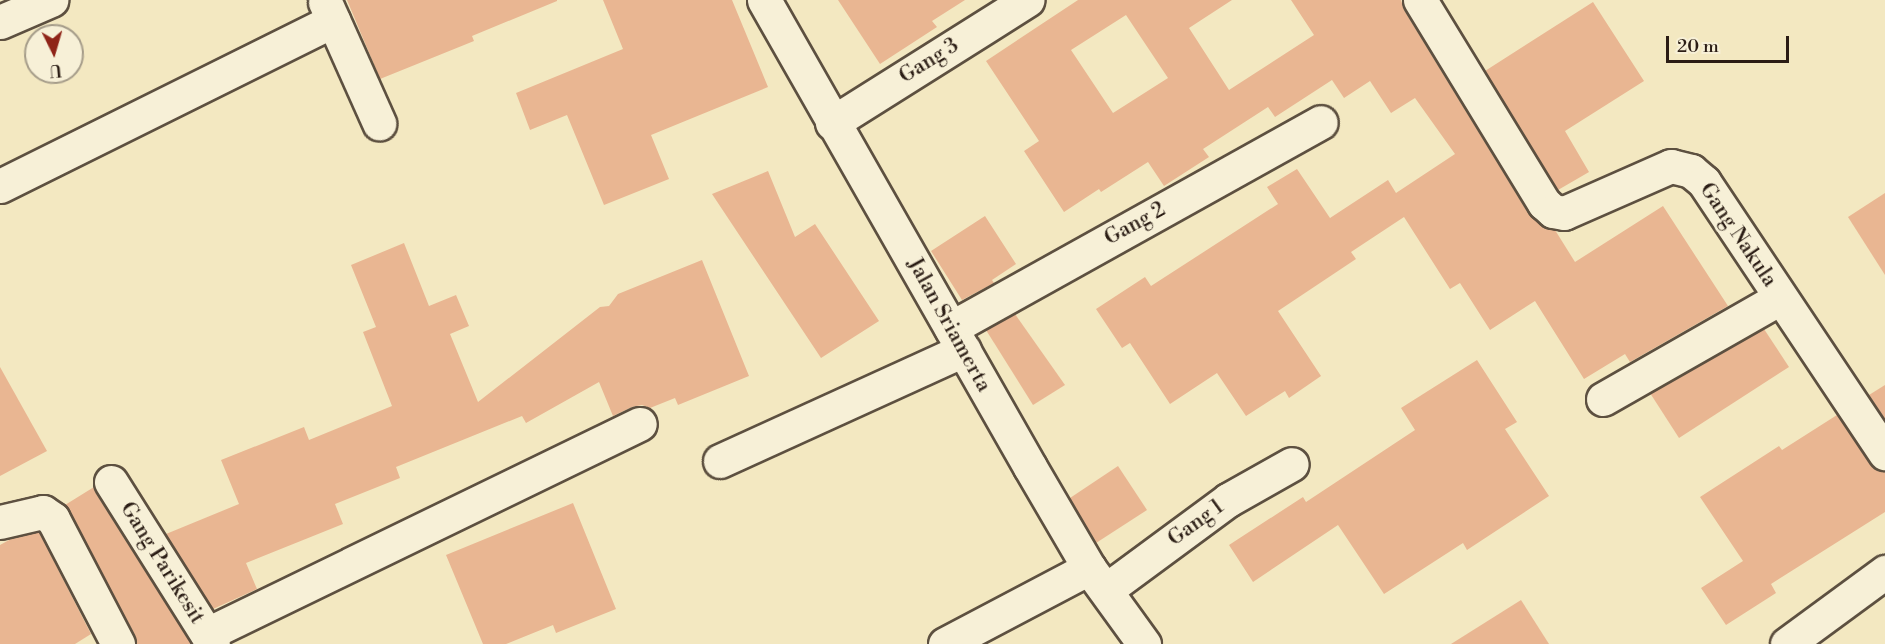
<!DOCTYPE html>
<style>
body{margin:0}
#map{position:relative;width:1885px;height:644px;overflow:hidden;background:#f3e8c1;font-family:"Libre Bodoni",serif}
div>[style]{position:absolute}
.building>*{inset:0;background:#e9b692}
.roads{filter:drop-shadow(2px 0 #5d5040) drop-shadow(-2px 0 #5d5040) drop-shadow(0 2px #5d5040) drop-shadow(0 -2px #5d5040)}
.minor>*{height:33px;margin:-16.5px;padding:0 16.5px;transform-origin:16.5px;border-radius:16.5px;background:#f7f0d7}
.secondary>*{height:33px;margin:-16.5px;padding:0 16.5px;transform-origin:16.5px;border-radius:16.5px;background:#f7f0d7}
span{translate:-50% -50%;white-space:nowrap;text-align:center;line-height:1.15;-webkit-text-stroke:5px #f7f0d7;paint-order:stroke}
.street-label{font-size:21px;color:#2b1d15}
.north{position:absolute;left:24px;top:24px;width:60px;height:60px;box-sizing:border-box;background:#f7f0d7;border:2px solid #a59c89;border-radius:50%;rotate:175deg;font-size:16px;font-weight:700;line-height:24px;text-align:center;color:#2b1d15}
.north::after{content:'';display:block;margin:auto;width:21px;height:27px;background:#8f2418;clip-path:polygon(50% 0,100% 100%,50% 72%,0 100%)}
.scale{position:absolute;left:1666px;top:36px;width:123px;height:27px;box-sizing:border-box;border:3px solid #2b1d15;border-top:0;padding-left:8px;font-size:18px;line-height:21px;white-space:nowrap;color:#2b1d15;-webkit-text-stroke:4px #f7f0d7;paint-order:stroke}
</style>
<div id="map">
<div class="building">
<div style="clip-path:polygon(347px 0,557px 0,557px 1px,472px 36px,474px 41px,380px 79px)"></div>
<div style="clip-path:polygon(603px 0,732px 0,768px 87px,651px 135px,669px 179px,604px 205px,567px 115px,530px 130px,516px 93px,623px 49px)"></div>
<div style="clip-path:polygon(838px 0,965px 0,932px 21px,937px 27px,880px 64px)"></div>
<div style="clip-path:polygon(evenodd,1078px 0,1232px 0,1189px 28px,1229px 90px,1314px 35px,1291px 0,1401px 0,1404px 10px,1528px 213px,1541px 225px,1555px 230px,1575px 262px,1663px 206px,1728px 306px,1630px 362px,1625px 354px,1584px 379px,1535px 301px,1490px 330px,1460px 283px,1450px 289px,1404px 217px,1351px 252px,1356px 259px,1278px 311px,1321px 376px,1289px 398px,1285px 391px,1246px 416px,1217px 373px,1170px 404px,1130px 343px,1122px 348px,1096px 309px,1145px 277px,1151px 286px,1278px 204px,1267px 187px,1297px 169px,1330px 218px,1388px 180px,1396px 193px,1455px 154px,1415px 98px,1391px 113px,1370px 81px,1344px 98px,1332px 80px,1275px 117px,1268px 107px,1203px 149px,1209px 157px,1164px 186px,1148px 162px,1101px 192px,1099px 189px,1064px 212px,1024px 151px,1039px 141px,986px 61px,1078px 0,1126px 15px,1168px 78px,1113px 113px,1071px 50px,1126px 15px)"></div>
<div style="clip-path:polygon(1593px 2px,1644px 81px,1565px 131px,1589px 172px,1558px 190px,1485px 71px)"></div>
<div style="clip-path:polygon(768px 171px,795px 237px,815px 224px,879px 321px,821px 358px,712px 194px)"></div>
<div style="clip-path:polygon(1885px 193px,1885px 275px,1848px 217px)"></div>
<div style="clip-path:polygon(985px 216px,1016px 264px,992px 280px,994px 283px,962px 300px,931px 251px)"></div>
<div style="clip-path:polygon(404px 243px,429px 306px,456px 295px,469px 326px,450px 334px,478px 402px,600px 307px,609px 306px,618px 294px,702px 260px,749px 376px,678px 405px,675px 398px,650px 408px,642px 405px,632px 407px,613px 416px,599px 382px,526px 423px,522px 416px,396px 467px,400px 478px,335px 504px,343px 524px,246px 563px,257px 589px,213px 609px,166px 534px,239px 504px,221px 460px,304px 427px,309px 440px,392px 406px,363px 332px,376px 327px,351px 265px)"></div>
<div style="clip-path:polygon(1015px 314px,1065px 385px,1033px 405px,986px 330px)"></div>
<div style="clip-path:polygon(1764px 329px,1789px 367px,1679px 438px,1650px 393px)"></div>
<div style="clip-path:polygon(1477px 360px,1517px 422px,1505px 429px,1549px 496px,1467px 550px,1463px 543px,1384px 594px,1338px 525px,1253px 582px,1229px 545px,1303px 497px,1306px 502px,1415px 430px,1401px 408px)"></div>
<div style="clip-path:polygon(0 367px,47px 451px,0 476px)"></div>
<div style="clip-path:polygon(1885px 385px,1885px 419px,1869px 395px)"></div>
<div style="clip-path:polygon(1837px 415px,1869px 463px,1876px 469px,1885px 472px,1885px 512px,1771px 584px,1776px 593px,1726px 625px,1701px 588px,1743px 561px,1700px 497px,1779px 446px,1782px 450px)"></div>
<div style="clip-path:polygon(1118px 466px,1147px 510px,1096px 543px,1070px 498px)"></div>
<div style="clip-path:polygon(94px 487px,95px 492px,191px 644px,137px 644px,135px 635px,65px 505px)"></div>
<div style="clip-path:polygon(573px 503px,616px 609px,556px 633px,553px 625px,506px 644px,483px 644px,446px 555px)"></div>
<div style="clip-path:polygon(39px 532px,91px 634px,75px 644px,0 644px,0 545px,11px 539px)"></div>
<div style="clip-path:polygon(1521px 600px,1549px 644px,1451px 644px)"></div>
</div>
<div class="roads">
<div class="minor">
<div style="left:764px;top:0;width:537px;rotate:60.33deg"></div>
<div style="left:1030px;top:467px;width:117px;rotate:59.7deg"></div>
<div style="left:1089px;top:568px;width:94px;rotate:54.1deg"></div>
<div style="left:1420px;top:0;width:238px;rotate:58.6deg"></div>
<div style="left:1544px;top:203px;width:12px;rotate:42deg"></div>
<div style="left:1553px;top:211px;width:11px;rotate:10deg"></div>
<div style="left:1564px;top:213px;width:117px;rotate:-23.7deg"></div>
<div style="left:1671px;top:166px;width:21px;rotate:14deg"></div>
<div style="left:1691px;top:171px;width:17px;rotate:40deg"></div>
<div style="left:1704px;top:182px;width:326px;rotate:56.3deg"></div>
<div style="left:325px;top:2px;width:133px;rotate:65.9deg"></div>
<div style="left:0;top:22px;width:56px;rotate:-23.3deg"></div>
<div style="left:832px;top:123px;width:231px;rotate:-32.2deg"></div>
<div style="left:0;top:186px;width:372px;rotate:-26.4deg"></div>
<div style="left:951px;top:328px;width:423px;rotate:-29.1deg"></div>
<div style="left:1603px;top:399px;width:204px;rotate:-29.7deg"></div>
<div style="left:720px;top:461px;width:268px;rotate:-24.5deg"></div>
<div style="left:111px;top:482px;width:191px;rotate:57.8deg"></div>
<div style="left:0;top:522px;width:44px;rotate:-13.1deg"></div>
<div style="left:43px;top:512px;width:12px;rotate:35deg"></div>
<div style="left:53px;top:519px;width:141px;rotate:62.5deg"></div>
<div style="left:1106px;top:590px;width:152px;rotate:-36.4deg"></div>
<div style="left:1228px;top:500px;width:73px;rotate:-29.4deg"></div>
<div style="left:207px;top:634px;width:481px;rotate:-25.9deg"></div>
<div style="left:945px;top:644px;width:163px;rotate:-27.8deg"></div>
</div>
<div class="secondary">
<div style="left:1787px;top:644px;width:122px;rotate:-36.3deg"></div>
</div>
</div>
<div class="street-label">
<span style="left:929px;top:61px;rotate:-32deg">Gang 3</span>
<span style="left:1135px;top:224px;rotate:-29deg">Gang 2</span>
<span style="left:1738px;top:235px;rotate:56deg">Gang Nakula</span>
<span style="left:949px;top:325px;rotate:61deg">Jalan Sriamerta</span>
<span style="left:1196px;top:523px;rotate:-36deg">Gang 1</span>
<span style="left:162px;top:563px;rotate:58deg">Gang Parikesit</span>
</div>
<div class="north">U</div>
<div class="scale">20 m</div>
</div>
